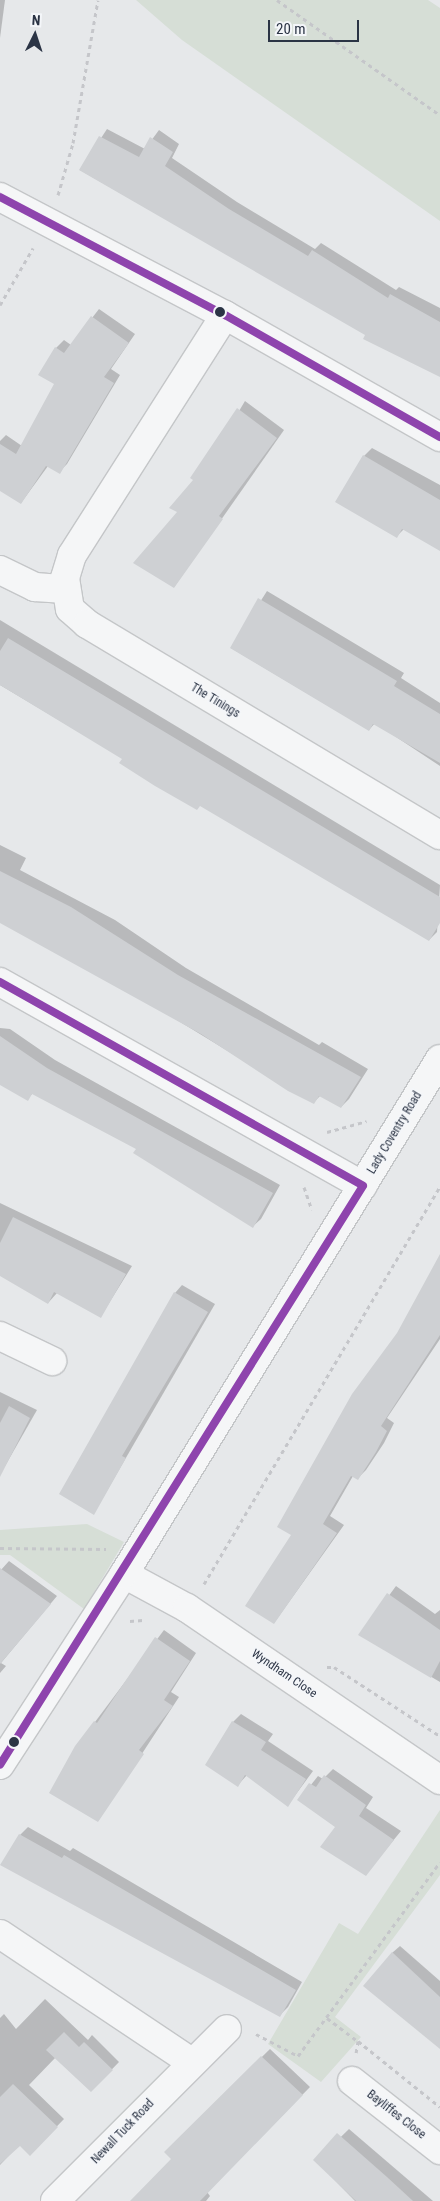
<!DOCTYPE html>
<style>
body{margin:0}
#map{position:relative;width:440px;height:2201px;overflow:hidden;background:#e6e8ea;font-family:"Roboto Condensed",sans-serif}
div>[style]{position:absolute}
.green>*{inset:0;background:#d6ded6}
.shadow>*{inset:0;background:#0003}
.building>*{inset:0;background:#ced0d3}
.path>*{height:3px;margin-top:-1.5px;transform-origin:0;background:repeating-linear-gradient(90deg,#c5c6ca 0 4px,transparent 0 8px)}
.roads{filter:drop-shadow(1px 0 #c4c6c8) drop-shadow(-1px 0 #c4c6c8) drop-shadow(0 1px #c4c6c8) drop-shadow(0 -1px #c4c6c8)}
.minor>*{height:28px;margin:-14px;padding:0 14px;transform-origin:14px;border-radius:14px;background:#f5f6f7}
.bus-1>*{height:8px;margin:-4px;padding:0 4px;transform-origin:4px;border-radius:4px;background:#8e44ad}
.dots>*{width:14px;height:14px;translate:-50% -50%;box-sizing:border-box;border:2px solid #f4f6f9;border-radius:50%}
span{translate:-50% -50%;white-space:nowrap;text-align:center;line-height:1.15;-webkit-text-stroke:4px #f4f6f9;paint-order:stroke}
.street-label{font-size:12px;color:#2b3445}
.north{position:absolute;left:10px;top:10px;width:50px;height:50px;-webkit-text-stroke:4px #f4f6f9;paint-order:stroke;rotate:4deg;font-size:14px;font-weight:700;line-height:20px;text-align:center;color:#2b3445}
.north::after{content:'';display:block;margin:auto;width:18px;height:22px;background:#2b3445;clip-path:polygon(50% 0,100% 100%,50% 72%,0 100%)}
.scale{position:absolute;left:268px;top:20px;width:91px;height:22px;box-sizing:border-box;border:2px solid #2b3445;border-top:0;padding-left:6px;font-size:15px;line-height:18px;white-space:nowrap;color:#2b3445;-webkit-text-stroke:4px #f4f6f9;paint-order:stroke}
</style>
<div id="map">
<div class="green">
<div style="clip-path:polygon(136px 0,428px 0,440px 8px,440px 221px,182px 40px)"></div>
<div style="clip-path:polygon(87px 1524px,124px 1542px,84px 1609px,10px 1555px,0 1555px,0 1530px)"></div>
<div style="clip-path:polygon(440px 1810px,440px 1875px,335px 2017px,361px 2037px,321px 2082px,268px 2044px,339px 1923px,358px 1934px)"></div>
</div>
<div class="shadow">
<div style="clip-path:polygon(0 0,5px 0,0 38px)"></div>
<div style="clip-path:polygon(107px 129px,145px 149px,159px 130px,179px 144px,172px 158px,237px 202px,315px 249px,321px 243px,396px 290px,399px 287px,440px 308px,440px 376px,80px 170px)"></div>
<div style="clip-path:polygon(99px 309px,135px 334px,111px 369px,120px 375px,67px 464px,59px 472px,48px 466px,21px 503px,0 489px,0 441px,6px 435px,22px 446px,55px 384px,56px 348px,64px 340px,71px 345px)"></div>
<div style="clip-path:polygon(245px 401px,284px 430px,174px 587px,179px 512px)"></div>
<div style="clip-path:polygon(372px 448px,440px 485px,440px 550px,404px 529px,396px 537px,364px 456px)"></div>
<div style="clip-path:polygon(267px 591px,404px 673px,401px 678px,440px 703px,440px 766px,375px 723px,369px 730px,231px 648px)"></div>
<div style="clip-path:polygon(0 620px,440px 885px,437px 932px,429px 940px,0 685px)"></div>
<div style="clip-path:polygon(0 845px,26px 858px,20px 870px,115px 920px,186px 968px,319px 1045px,322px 1042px,368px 1069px,349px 1099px,341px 1107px,321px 1095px,313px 1103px,0 912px)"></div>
<div style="clip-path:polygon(0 1028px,10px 1029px,55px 1060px,280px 1185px,261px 1219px,253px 1226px,138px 1149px,33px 1093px,27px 1099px,0 1084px)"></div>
<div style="clip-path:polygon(0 1203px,132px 1266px,101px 1316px,57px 1293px,48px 1303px,0 1275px)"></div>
<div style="clip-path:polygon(440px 1262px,440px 1339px,387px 1418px,394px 1423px,384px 1443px,366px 1470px,358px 1478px,353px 1476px,330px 1516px,344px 1525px,274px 1623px,293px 1534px)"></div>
<div style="clip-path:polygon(182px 1285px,215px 1304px,94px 1513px,175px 1293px)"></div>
<div style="clip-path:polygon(0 1392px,37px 1410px,5px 1466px,0 1464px)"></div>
<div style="clip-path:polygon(9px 1561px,57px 1596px,1px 1663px,6px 1666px,0 1673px,0 1571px)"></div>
<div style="clip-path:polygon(396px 1586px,435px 1614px,440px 1610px,440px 1682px,360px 1635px)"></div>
<div style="clip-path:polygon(164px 1630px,196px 1653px,171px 1692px,179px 1697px,98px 1821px,95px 1722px)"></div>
<div style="clip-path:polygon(241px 1714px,273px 1734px,268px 1741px,313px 1771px,288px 1805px,247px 1775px,238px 1785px,233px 1722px)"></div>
<div style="clip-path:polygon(333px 1769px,373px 1797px,366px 1808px,401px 1831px,365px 1875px,336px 1827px,299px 1800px,318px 1776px,323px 1779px)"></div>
<div style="clip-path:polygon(28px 1827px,70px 1851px,73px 1848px,302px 1982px,288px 2007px,280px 2015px,20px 1835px)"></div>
<div style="clip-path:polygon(400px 1946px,440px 1981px,440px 2048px,392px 1953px)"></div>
<div style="clip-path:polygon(45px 1999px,88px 2040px,92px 2035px,119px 2062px,91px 2091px,56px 2057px,29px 2085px,64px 2119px,30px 2154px,20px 2144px,0 2165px,0 2018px,4px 2014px,16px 2029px)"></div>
<div style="clip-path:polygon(270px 2049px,310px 2087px,207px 2192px,210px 2196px,206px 2201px,131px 2201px,173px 2159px,166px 2152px)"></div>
<div style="clip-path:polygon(349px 2129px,433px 2201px,355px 2201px,316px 2161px)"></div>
</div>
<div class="building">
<div style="clip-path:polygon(99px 136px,139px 157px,150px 137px,173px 152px,165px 166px,229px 209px,308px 256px,312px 250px,388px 298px,390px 294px,440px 322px,440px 377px,363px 339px,365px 335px,79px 170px)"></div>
<div style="clip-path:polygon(91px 316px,129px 343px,104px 377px,114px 383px,60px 474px,46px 466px,21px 504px,0 491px,0 444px,16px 454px,54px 384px,38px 375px,55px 347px,64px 353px)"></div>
<div style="clip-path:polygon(237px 408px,277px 438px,219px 516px,223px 519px,174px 588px,133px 563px,177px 512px,169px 508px,193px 480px,190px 478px)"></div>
<div style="clip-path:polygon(363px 455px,440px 500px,440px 551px,402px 529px,397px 538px,335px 502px)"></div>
<div style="clip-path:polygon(258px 598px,397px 681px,394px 686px,440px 714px,440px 763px,373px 724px,369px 731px,230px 648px)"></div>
<div style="clip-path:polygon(8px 638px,440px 897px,440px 923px,429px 941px,200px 806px,197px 810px,155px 786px,119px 763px,122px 759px,0 685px,0 651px)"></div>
<div style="clip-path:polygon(0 871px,71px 907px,178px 975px,361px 1077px,341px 1108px,319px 1096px,314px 1104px,288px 1091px,201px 1034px,0 923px)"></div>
<div style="clip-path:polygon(0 1036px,47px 1068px,273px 1193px,253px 1228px,133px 1153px,136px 1149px,32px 1094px,28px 1101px,0 1085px)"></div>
<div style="clip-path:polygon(13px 1217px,126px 1274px,101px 1318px,54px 1292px,48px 1304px,0 1276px,0 1243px)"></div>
<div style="clip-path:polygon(440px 1254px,440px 1335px,381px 1426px,387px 1431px,376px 1452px,358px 1480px,351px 1476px,323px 1524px,337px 1533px,274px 1624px,245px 1606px,291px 1535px,277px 1527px,352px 1394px,397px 1333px)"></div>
<div style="clip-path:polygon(174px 1292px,208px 1312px,122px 1456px,126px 1458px,94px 1515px,59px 1494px)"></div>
<div style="clip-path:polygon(9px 1406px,30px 1418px,0 1477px,0 1423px)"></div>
<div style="clip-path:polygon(0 1568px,51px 1604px,0 1664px)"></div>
<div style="clip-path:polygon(387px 1593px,440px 1630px,440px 1661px,431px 1678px,358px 1635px)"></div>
<div style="clip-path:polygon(155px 1637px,190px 1661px,164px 1700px,173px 1706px,139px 1750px,144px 1754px,98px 1822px,49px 1793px,75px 1746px,94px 1721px,97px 1723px)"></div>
<div style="clip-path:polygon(232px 1721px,266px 1742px,261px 1750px,306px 1779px,288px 1807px,245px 1775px,238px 1787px,205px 1765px)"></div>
<div style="clip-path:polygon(324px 1775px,366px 1805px,359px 1816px,394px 1840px,366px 1876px,320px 1847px,335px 1827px,297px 1800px,309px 1783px,316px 1787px)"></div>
<div style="clip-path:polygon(19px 1834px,62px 1858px,64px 1855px,296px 1990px,280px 2017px,0 1865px)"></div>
<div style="clip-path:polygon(392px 1952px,440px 1997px,440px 2049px,363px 1986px)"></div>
<div style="clip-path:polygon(64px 2032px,79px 2047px,84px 2042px,113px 2070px,91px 2092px,46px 2050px)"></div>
<div style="clip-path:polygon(261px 2056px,303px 2095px,200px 2201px,130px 2201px,171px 2159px,164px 2152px)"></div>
<div style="clip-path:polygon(13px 2084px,58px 2127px,30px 2156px,20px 2146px,0 2164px,0 2097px)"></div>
<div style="clip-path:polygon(337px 2133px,387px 2177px,413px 2201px,356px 2201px,313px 2160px)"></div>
</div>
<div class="path">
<div style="left:277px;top:0;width:199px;rotate:35.2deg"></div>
<div style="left:58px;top:195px;width:54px;rotate:-73.9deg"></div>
<div style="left:73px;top:143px;width:145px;rotate:-80.1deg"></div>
<div style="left:0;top:305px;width:66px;rotate:-59.9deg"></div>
<div style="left:327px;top:1132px;width:41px;rotate:-15.4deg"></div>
<div style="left:304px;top:1187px;width:24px;rotate:71deg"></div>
<div style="left:0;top:1548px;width:106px;rotate:0.5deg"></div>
<div style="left:204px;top:1584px;width:462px;rotate:-59.3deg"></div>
<div style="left:130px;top:1621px;width:13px;rotate:-4deg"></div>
<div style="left:327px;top:1667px;width:7px"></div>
<div style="left:334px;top:1667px;width:126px;rotate:33.1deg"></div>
<div style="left:327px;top:2018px;width:39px;rotate:37deg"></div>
<div style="left:358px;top:2041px;width:12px;rotate:99deg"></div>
<div style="left:256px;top:2034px;width:47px;rotate:27.6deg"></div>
<div style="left:298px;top:2056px;width:240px;rotate:-53.8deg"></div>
<div style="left:358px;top:2041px;width:105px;rotate:38.8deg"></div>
</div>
<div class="roads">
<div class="minor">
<div style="left:0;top:197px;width:254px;rotate:27.7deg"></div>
<div style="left:225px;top:315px;width:247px;rotate:29.6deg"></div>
<div style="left:225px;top:315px;width:285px;rotate:122.5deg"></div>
<div style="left:72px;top:555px;width:24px;rotate:107deg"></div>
<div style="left:65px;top:578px;width:31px;rotate:81deg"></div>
<div style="left:70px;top:609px;width:23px;rotate:41deg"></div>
<div style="left:87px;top:624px;width:411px;rotate:30.9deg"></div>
<div style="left:0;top:570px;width:39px;rotate:26deg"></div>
<div style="left:35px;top:587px;width:30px;rotate:4deg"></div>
<div style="left:0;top:982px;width:416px;rotate:29.3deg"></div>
<div style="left:0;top:1336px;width:58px;rotate:25.7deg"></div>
<div style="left:124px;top:1574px;width:72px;rotate:28.4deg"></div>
<div style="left:187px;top:1608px;width:306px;rotate:34.2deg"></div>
<div style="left:0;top:1765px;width:228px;rotate:-57deg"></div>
<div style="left:124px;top:1574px;width:604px;rotate:-58.47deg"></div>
<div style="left:0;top:1934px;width:230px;rotate:33.8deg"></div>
<div style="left:352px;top:2081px;width:112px;rotate:38.1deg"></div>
<div style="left:55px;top:2201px;width:243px;rotate:-45deg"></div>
</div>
</div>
<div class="bus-1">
<div style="left:0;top:197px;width:254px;rotate:27.7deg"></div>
<div style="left:225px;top:315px;width:247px;rotate:29.6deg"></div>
<div style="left:0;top:982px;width:416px;rotate:29.3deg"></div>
<div style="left:363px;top:1186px;width:683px;rotate:122.09deg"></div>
</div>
<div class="dots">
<div style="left:220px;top:312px;background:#2b3445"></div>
<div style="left:14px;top:1742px;background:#2b3445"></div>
</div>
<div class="street-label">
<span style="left:215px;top:701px;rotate:31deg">The Tinings</span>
<span style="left:395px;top:1133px;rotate:-59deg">Lady Coventry Road</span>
<span style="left:284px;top:1674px;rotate:34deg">Wyndham Close</span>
<span style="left:396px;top:2115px;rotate:38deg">Bayliffes Close</span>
<span style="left:123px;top:2132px;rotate:-46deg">Newall Tuck Road</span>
</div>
<div class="north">N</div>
<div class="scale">20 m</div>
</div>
